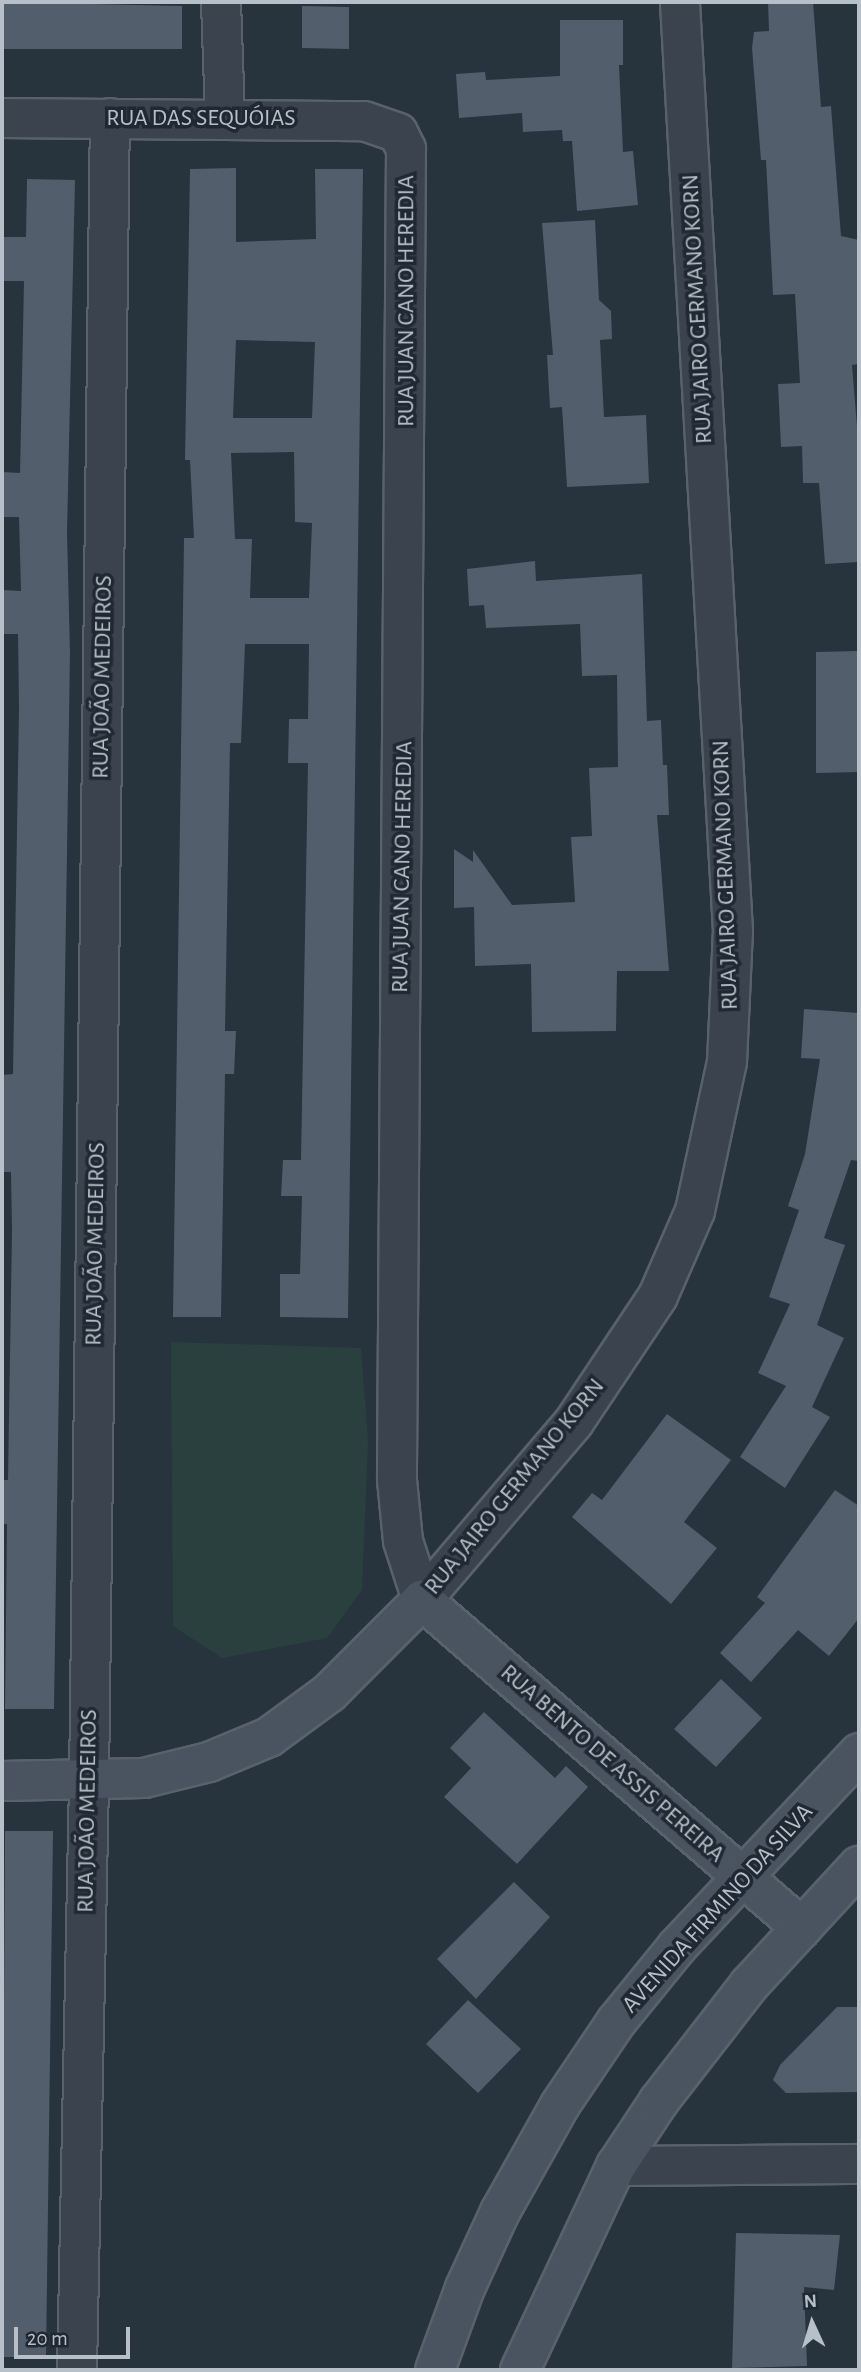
<!DOCTYPE html>
<meta charset="utf-8">
<style>
body{margin:0}
#map{position:relative;width:861px;height:2372px;overflow:hidden;background:#27333d;font-family:"Alegreya Sans",sans-serif}
div>[style]{position:absolute}
.green>*{inset:0;background:#2a403f}
.building>*{inset:0;background:#525e6b}
.roads{filter:drop-shadow(2px 0 #59626b) drop-shadow(-2px 0 #59626b) drop-shadow(0 2px #59626b) drop-shadow(0 -2px #59626b)}
.street>*{height:38px;margin:-19px;padding:0 19px;transform-origin:19px;border-radius:19px;background:#3b444e}
.secondary>*{height:38px;margin:-19px;padding:0 19px;transform-origin:19px;border-radius:19px;background:#495460}
span{translate:-50% -50%;white-space:nowrap;text-align:center;line-height:1.15;-webkit-text-stroke:7px #202933;paint-order:stroke}
.street-label{font-size:24px;color:#b7bfc8}
.frame{position:absolute;inset:0;border:4px solid #b7bfc8;pointer-events:none}
.north{position:absolute;left:777px;top:2288px;width:70px;height:70px;-webkit-text-stroke:5px #202933;paint-order:stroke;rotate:356deg;font-size:19px;font-weight:700;line-height:28px;text-align:center;color:#b7bfc8}
.north::after{content:'';display:block;margin:auto;width:24px;height:32px;background:#b7bfc8;clip-path:polygon(50% 0,100% 100%,50% 72%,0 100%)}
.scale{position:absolute;left:14px;top:2327px;width:116px;height:32px;box-sizing:border-box;border:4px solid #b7bfc8;border-top:0;padding-left:9px;font-size:21px;line-height:24px;white-space:nowrap;color:#b7bfc8;-webkit-text-stroke:5px #202933;paint-order:stroke}
</style>
<div id="map">
<div class="green">
<div style="clip-path:polygon(171px 1342px,361px 1348px,368px 1441px,362px 1590px,327px 1638px,222px 1658px,173px 1626px)"></div>
</div>
<div class="building">
<div style="clip-path:polygon(2px 2px,182px 6px,182px 49px,2px 49px)"></div>
<div style="clip-path:polygon(768px 2px,813px 2px,821px 107px,831px 106px,841px 236px,859px 240px,859px 364px,852px 365px,859px 451px,859px 562px,825px 564px,819px 483px,803px 483px,802px 446px,781px 447px,778px 384px,800px 383px,795px 294px,773px 295px,766px 160px,761px 160px,752px 48px,754px 32px,769px 31px)"></div>
<div style="clip-path:polygon(302px 6px,349px 7px,349px 49px,302px 48px)"></div>
<div style="clip-path:polygon(560px 20px,623px 20px,623px 65px,619px 65px,623px 152px,633px 151px,638px 205px,577px 211px,572px 141px,563px 141px,562px 130px,523px 132px,522px 113px,459px 118px,456px 74px,485px 72px,486px 80px,560px 76px)"></div>
<div style="clip-path:polygon(evenodd,236px 168px,236px 242px,316px 239px,315px 169px,363px 169px,348px 1318px,280px 1317px,280px 1274px,300px 1274px,302px 1196px,281px 1196px,283px 1160px,301px 1160px,308px 763px,288px 763px,289px 719px,308px 719px,309px 644px,245px 644px,241px 743px,230px 743px,225px 1031px,236px 1031px,234px 1074px,225px 1074px,221px 1317px,173px 1317px,184px 538px,194px 538px,190px 460px,185px 460px,190px 169px,236px 168px,236px 340px,315px 342px,312px 418px,233px 418px,236px 340px,236px 168px,294px 452px,295px 522px,312px 523px,309px 598px,250px 598px,252px 539px,235px 539px,231px 453px,294px 452px)"></div>
<div style="clip-path:polygon(27px 179px,75px 180px,67px 533px,70px 653px,54px 1709px,5px 1709px,7px 1524px,2px 1524px,2px 1480px,8px 1480px,12px 1231px,11px 1172px,2px 1172px,2px 1075px,13px 1074px,19px 708px,18px 634px,2px 634px,2px 590px,21px 591px,19px 517px,4px 517px,2px 472px,20px 473px,24px 281px,2px 281px,2px 237px,26px 237px)"></div>
<div style="clip-path:polygon(595px 220px,599px 300px,611px 311px,612px 339px,600px 340px,604px 417px,646px 415px,649px 483px,567px 487px,562px 407px,550px 408px,547px 355px,553px 355px,542px 223px)"></div>
<div style="clip-path:polygon(535px 561px,536px 581px,642px 574px,647px 721px,661px 720px,663px 765px,667px 765px,669px 815px,657px 815px,669px 971px,617px 971px,616px 1031px,532px 1032px,531px 964px,475px 966px,474px 907px,454px 908px,454px 849px,473px 862px,473px 850px,512px 905px,575px 902px,571px 837px,592px 836px,589px 768px,618px 767px,617px 675px,582px 676px,580px 624px,486px 628px,484px 605px,469px 606px,467px 569px)"></div>
<div style="clip-path:polygon(858px 651px,859px 772px,816px 773px,816px 652px)"></div>
<div style="clip-path:polygon(804px 1009px,859px 1013px,859px 1161px,851px 1160px,824px 1238px,845px 1245px,817px 1325px,844px 1338px,812px 1407px,830px 1417px,785px 1488px,740px 1457px,786px 1386px,758px 1373px,790px 1304px,769px 1297px,799px 1210px,788px 1206px,805px 1154px,820px 1059px,801px 1058px)"></div>
<div style="clip-path:polygon(667px 1414px,731px 1460px,684px 1522px,717px 1548px,671px 1604px,572px 1517px,592px 1493px,602px 1500px)"></div>
<div style="clip-path:polygon(835px 1490px,859px 1506px,859px 1618px,829px 1656px,798px 1630px,751px 1682px,720px 1653px,765px 1603px,757px 1597px)"></div>
<div style="clip-path:polygon(721px 1679px,762px 1718px,716px 1767px,674px 1729px)"></div>
<div style="clip-path:polygon(484px 1712px,555px 1778px,566px 1766px,588px 1787px,517px 1864px,444px 1797px,471px 1768px,450px 1748px)"></div>
<div style="clip-path:polygon(5px 1831px,53px 1831px,46px 2357px,2px 2357px)"></div>
<div style="clip-path:polygon(514px 1882px,550px 1917px,476px 1999px,437px 1959px)"></div>
<div style="clip-path:polygon(468px 2000px,521px 2049px,478px 2093px,426px 2044px)"></div>
<div style="clip-path:polygon(837px 2007px,859px 2007px,859px 2092px,786px 2093px,773px 2080px,780px 2065px)"></div>
<div style="clip-path:polygon(736px 2233px,840px 2235px,834px 2290px,804px 2287px,807px 2366px,732px 2368px)"></div>
</div>
<div class="roads">
<div class="street">
<div style="left:221px;top:2px;width:117px;rotate:88deg"></div>
<div style="left:2px;top:118px;width:362px;rotate:0.5deg"></div>
<div style="left:364px;top:121px;width:36px;rotate:19deg"></div>
<div style="left:398px;top:133px;width:18px;rotate:63deg"></div>
<div style="left:406px;top:149px;width:1331px;rotate:90.39deg"></div>
<div style="left:397px;top:1480px;width:61px;rotate:84.4deg"></div>
<div style="left:403px;top:1541px;width:62px;rotate:72.1deg"></div>
<div style="left:422px;top:1600px;width:234px;rotate:-49.5deg"></div>
<div style="left:574px;top:1422px;width:151px;rotate:-56.3deg"></div>
<div style="left:658px;top:1296px;width:93px;rotate:-66.5deg"></div>
<div style="left:695px;top:1211px;width:152px;rotate:-77.9deg"></div>
<div style="left:727px;top:1062px;width:131px;rotate:-87.4deg"></div>
<div style="left:733px;top:931px;width:931px;rotate:-93.27deg"></div>
<div style="left:616px;top:2166px;width:243px;rotate:-0.5deg"></div>
<div style="left:77px;top:2370px;width:588px;rotate:-88.83deg"></div>
<div style="left:89px;top:1782px;width:1664px;rotate:-89.28deg"></div>
</div>
<div class="secondary">
<div style="left:2px;top:1781px;width:142px;rotate:-1.2deg"></div>
<div style="left:144px;top:1778px;width:67px;rotate:-13.8deg"></div>
<div style="left:209px;top:1762px;width:65px;rotate:-22.6deg"></div>
<div style="left:269px;top:1737px;width:74px;rotate:-36.3deg"></div>
<div style="left:329px;top:1693px;width:132px;rotate:-45deg"></div>
<div style="left:422px;top:1600px;width:502px;rotate:40.8deg"></div>
<div style="left:435px;top:2370px;width:87px;rotate:-69.9deg"></div>
<div style="left:465px;top:2288px;width:84px;rotate:-65.3deg"></div>
<div style="left:500px;top:2212px;width:123px;rotate:-60.7deg"></div>
<div style="left:560px;top:2105px;width:100px;rotate:-56deg"></div>
<div style="left:616px;top:2022px;width:97px;rotate:-50.9deg"></div>
<div style="left:677px;top:1947px;width:266px;rotate:-46.8deg"></div>
<div style="left:520px;top:2370px;width:225px;rotate:-64.8deg"></div>
<div style="left:616px;top:2166px;width:78px;rotate:-56.5deg"></div>
<div style="left:659px;top:2101px;width:147px;rotate:-52.2deg"></div>
<div style="left:749px;top:1985px;width:162px;rotate:-47.3deg"></div>
</div>
</div>
<div class="street-label">
<span style="left:201px;top:119px">RUA DAS SEQUÓIAS</span>
<span style="left:407px;top:301px;rotate:-90deg">RUA JUAN CANO HEREDIA</span>
<span style="left:698px;top:309px;rotate:-93deg">RUA JAIRO GERMANO KORN</span>
<span style="left:103px;top:677px;rotate:-89deg">RUA JOÃO MEDEIROS</span>
<span style="left:403px;top:867px;rotate:-89deg">RUA JUAN CANO HEREDIA</span>
<span style="left:726px;top:875px;rotate:-92deg">RUA JAIRO GERMANO KORN</span>
<span style="left:96px;top:1244px;rotate:-89deg">RUA JOÃO MEDEIROS</span>
<span style="left:515px;top:1487px;rotate:-51deg">RUA JAIRO GERMANO KORN</span>
<span style="left:612px;top:1764px;rotate:41deg">RUA BENTO DE ASSIS PEREIRA</span>
<span style="left:88px;top:1811px;rotate:-89deg">RUA JOÃO MEDEIROS</span>
<span style="left:718px;top:1909px;rotate:-48deg">AVENIDA FIRMINO DA SILVA</span>
</div>
<div class="frame"></div>
<div class="north">N</div>
<div class="scale">20 m</div>
</div>
